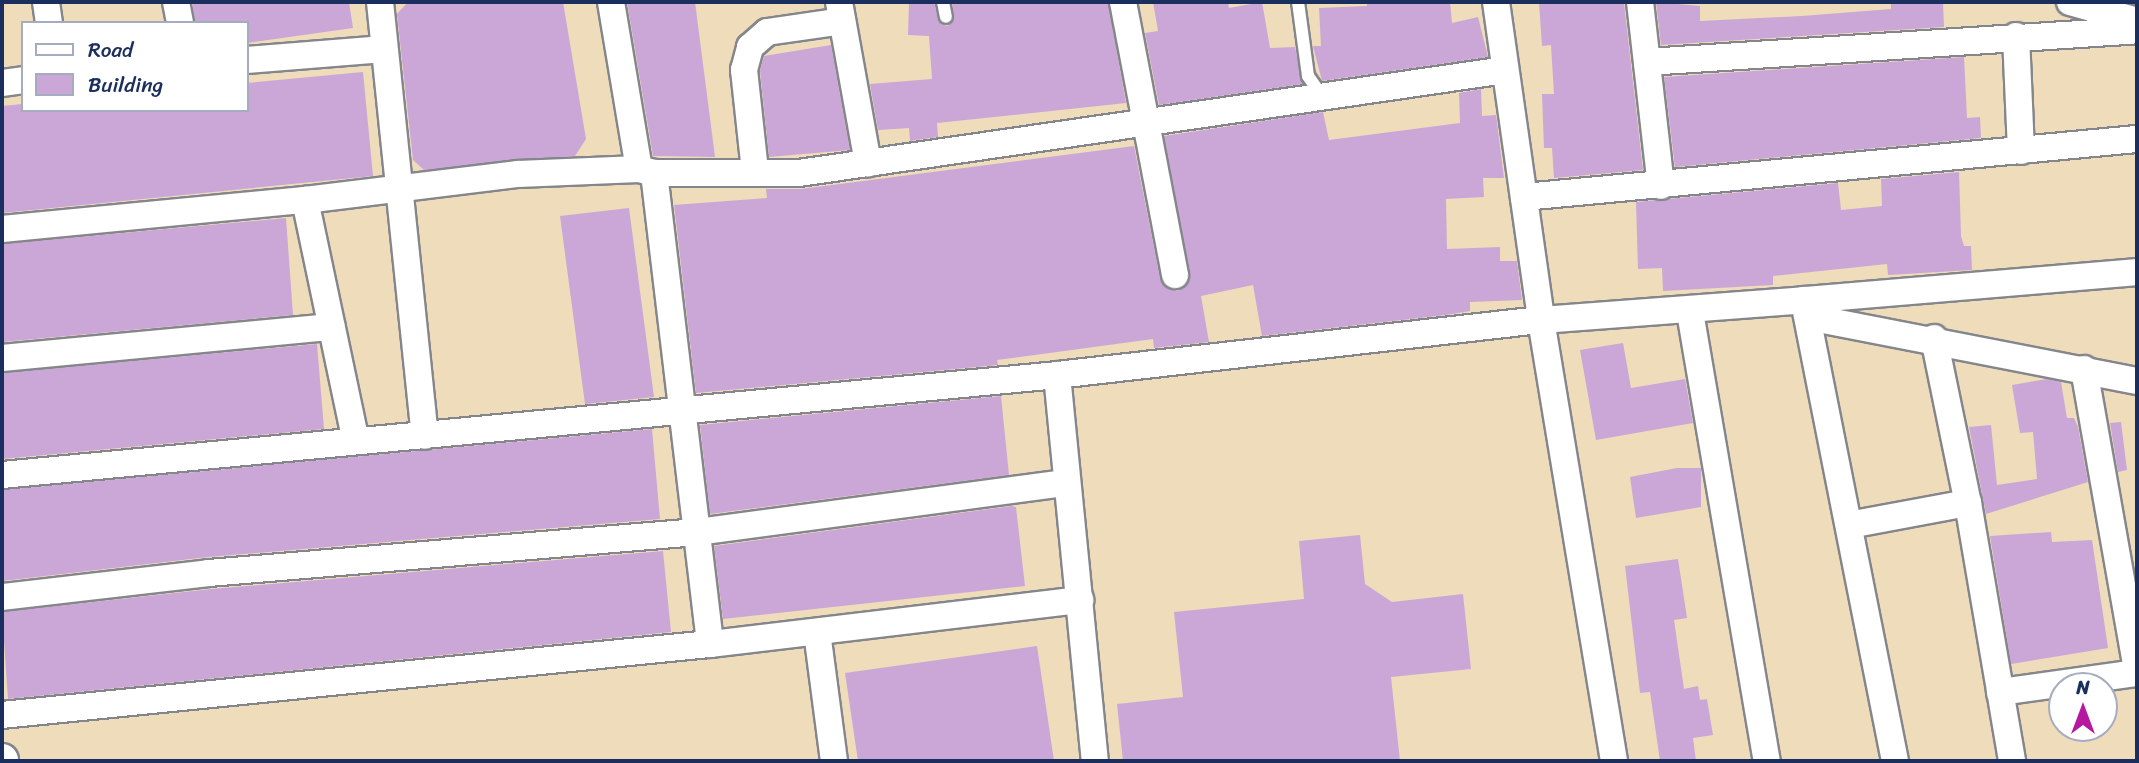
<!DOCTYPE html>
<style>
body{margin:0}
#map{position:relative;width:2139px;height:763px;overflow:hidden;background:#eedcba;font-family:Sriracha,sans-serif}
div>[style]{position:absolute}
.building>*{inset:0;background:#cba7d7}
.roads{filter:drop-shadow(2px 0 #84868c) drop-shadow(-2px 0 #84868c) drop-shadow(0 2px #84868c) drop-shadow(0 -2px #84868c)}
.service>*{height:12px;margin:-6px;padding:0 6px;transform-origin:6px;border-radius:6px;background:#fff}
.minor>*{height:26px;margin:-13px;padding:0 13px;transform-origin:13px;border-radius:13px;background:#fff}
.tertiary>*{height:32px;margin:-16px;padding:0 16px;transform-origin:16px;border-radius:16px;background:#fff}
span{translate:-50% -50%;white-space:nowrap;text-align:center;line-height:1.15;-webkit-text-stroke:7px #fff;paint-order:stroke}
.frame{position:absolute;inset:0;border:4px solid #1b2f5e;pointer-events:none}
.legend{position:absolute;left:21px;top:21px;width:228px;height:91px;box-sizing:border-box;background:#fff;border:2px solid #a4acbf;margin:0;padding:9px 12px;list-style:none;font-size:21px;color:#1b2f5e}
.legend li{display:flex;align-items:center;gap:14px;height:35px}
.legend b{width:35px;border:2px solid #a4acbf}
.north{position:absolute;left:2048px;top:672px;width:70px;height:70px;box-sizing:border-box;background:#fff;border:2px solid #a4acbf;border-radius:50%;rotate:0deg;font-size:19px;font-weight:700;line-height:28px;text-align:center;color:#1b2f5e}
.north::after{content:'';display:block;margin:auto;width:24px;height:32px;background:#b5179e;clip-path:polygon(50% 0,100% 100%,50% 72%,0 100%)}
</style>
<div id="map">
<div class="building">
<div style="clip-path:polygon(192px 2px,349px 2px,353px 28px,247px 43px,247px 23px,195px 23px)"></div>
<div style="clip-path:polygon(408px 2px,563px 2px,586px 139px,575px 156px,424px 170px,413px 160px,397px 14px)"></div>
<div style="clip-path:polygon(627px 2px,695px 2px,715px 157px,653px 156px)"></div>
<div style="clip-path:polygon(909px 2px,934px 2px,939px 22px,947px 26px,954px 19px,952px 2px,1108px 2px,1126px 103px,937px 123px,938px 137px,910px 141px,909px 128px,878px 130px,870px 84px,932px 79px,929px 36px,908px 35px)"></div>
<div style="clip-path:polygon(1153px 2px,1228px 2px,1229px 8px,1262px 2px,1270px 48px,1295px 47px,1303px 84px,1159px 105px,1145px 33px,1158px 31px)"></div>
<div style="clip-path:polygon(1367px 2px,1450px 2px,1452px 23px,1478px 17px,1488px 57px,1322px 81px,1313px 46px,1321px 46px,1319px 8px,1367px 6px)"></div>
<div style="clip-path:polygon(1583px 2px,1624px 3px,1643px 170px,1554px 178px,1552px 148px,1544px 148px,1542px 94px,1554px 94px,1551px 45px,1542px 46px,1539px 3px)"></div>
<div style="clip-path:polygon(1656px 2px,1700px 6px,1700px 21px,1802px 16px,1891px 9px,1891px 2px,1931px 2px,1943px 3px,1944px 27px,1661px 45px)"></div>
<div style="clip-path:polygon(831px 45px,850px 150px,769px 157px,760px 71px,764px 56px)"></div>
<div style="clip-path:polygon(1964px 57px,1967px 118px,1980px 117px,1981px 138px,1675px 167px,1664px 77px)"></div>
<div style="clip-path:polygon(363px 72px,373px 176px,2px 213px,2px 106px,23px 104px,23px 110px,247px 110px,247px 83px)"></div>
<div style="clip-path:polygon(1481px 89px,1482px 116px,1496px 115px,1504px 178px,1483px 178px,1484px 197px,1446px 199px,1447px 249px,1500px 247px,1500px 261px,1517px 261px,1522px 300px,1470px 302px,1470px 311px,1446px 315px,1262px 336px,1253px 285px,1201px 296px,1209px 342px,1154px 348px,1153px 339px,997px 360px,998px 365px,696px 393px,674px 205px,767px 198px,766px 189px,801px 189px,1134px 146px,1160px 278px,1164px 286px,1177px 291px,1186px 286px,1190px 272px,1164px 136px,1323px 112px,1329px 140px,1460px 123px,1459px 93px)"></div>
<div style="clip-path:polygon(1959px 172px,1961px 236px,1964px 246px,1971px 246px,1972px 270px,1888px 275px,1887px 264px,1773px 276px,1773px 285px,1663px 291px,1662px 268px,1638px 269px,1636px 202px,1838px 183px,1841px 210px,1882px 206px,1881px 179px)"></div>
<div style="clip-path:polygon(629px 208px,654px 397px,585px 404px,560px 216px)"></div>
<div style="clip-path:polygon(286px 218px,293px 315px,2px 342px,2px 244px)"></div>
<div style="clip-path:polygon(1623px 343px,1631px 388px,1685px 379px,1693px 423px,1596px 440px,1580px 350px)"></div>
<div style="clip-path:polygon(317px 344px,324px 429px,2px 459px,2px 373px)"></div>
<div style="clip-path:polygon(2047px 379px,2061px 382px,2067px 418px,2074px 418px,2078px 427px,2088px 482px,1986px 514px,1969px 427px,1991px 425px,1997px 485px,2037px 479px,2033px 432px,2020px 433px,2012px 385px)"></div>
<div style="clip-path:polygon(1001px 396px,1009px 475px,710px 514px,700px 425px)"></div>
<div style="clip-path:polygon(2121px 422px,2127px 470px,2118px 472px,2110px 423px)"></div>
<div style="clip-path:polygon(652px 429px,660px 519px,208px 557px,2px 581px,2px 490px)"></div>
<div style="clip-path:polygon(1677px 468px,1701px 468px,1701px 507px,1636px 518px,1630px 477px)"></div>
<div style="clip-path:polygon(1012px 506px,1016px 507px,1025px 586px,723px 619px,714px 546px)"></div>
<div style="clip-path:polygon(2051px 532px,2052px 542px,2092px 540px,2108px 648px,2011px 664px,1990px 536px)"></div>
<div style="clip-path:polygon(1360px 535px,1365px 584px,1392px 602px,1463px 594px,1471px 669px,1391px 677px,1400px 761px,1123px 761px,1117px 704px,1183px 697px,1174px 612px,1304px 599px,1299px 541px)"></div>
<div style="clip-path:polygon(663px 551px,671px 632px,8px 699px,2px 612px,211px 589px)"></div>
<div style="clip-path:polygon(1678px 559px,1687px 618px,1674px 620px,1684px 689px,1698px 686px,1700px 700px,1707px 699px,1713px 735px,1693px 738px,1696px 761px,1660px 761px,1650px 692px,1640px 693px,1625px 566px)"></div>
<div style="clip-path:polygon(1037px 646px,1054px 761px,858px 761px,845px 673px)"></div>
</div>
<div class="roads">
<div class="service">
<div style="left:943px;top:2px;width:15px;rotate:79deg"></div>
<div style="left:1298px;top:2px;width:75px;rotate:82.3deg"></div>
<div style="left:1308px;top:76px;width:24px;rotate:55deg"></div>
</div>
<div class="minor">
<div style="left:46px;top:2px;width:21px;rotate:82deg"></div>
<div style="left:176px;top:2px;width:21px;rotate:79deg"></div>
<div style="left:380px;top:2px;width:436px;rotate:84.1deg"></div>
<div style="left:611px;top:2px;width:169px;rotate:80.5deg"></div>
<div style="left:639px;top:169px;width:16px;rotate:15deg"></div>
<div style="left:654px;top:173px;width:474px;rotate:83.2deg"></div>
<div style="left:839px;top:2px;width:164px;rotate:79.8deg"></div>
<div style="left:1123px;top:2px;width:278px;rotate:79.2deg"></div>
<div style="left:1496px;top:2px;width:321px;rotate:81.9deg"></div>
<div style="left:1541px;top:320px;width:447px;rotate:80.6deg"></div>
<div style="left:1640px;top:2px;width:185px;rotate:83.5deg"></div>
<div style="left:2070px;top:2px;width:70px;rotate:15.8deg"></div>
<div style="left:2016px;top:36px;width:115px;rotate:87.5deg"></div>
<div style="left:247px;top:60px;width:137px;rotate:-4.6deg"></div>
<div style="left:1647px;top:62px;width:491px;rotate:-3.7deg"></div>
<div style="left:2px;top:83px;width:21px;rotate:-8deg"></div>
<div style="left:755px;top:171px;width:102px;rotate:-96.2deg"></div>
<div style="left:744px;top:70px;width:24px;rotate:-75deg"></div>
<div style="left:750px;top:47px;width:23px;rotate:-41deg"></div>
<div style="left:767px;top:32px;width:76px;rotate:-8.3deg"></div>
<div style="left:654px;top:173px;width:145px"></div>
<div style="left:799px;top:173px;width:713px;rotate:-8.3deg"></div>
<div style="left:1524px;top:197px;width:616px;rotate:-5.41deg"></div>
<div style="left:305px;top:200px;width:246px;rotate:78.1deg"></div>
<div style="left:2px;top:229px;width:304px;rotate:-5.5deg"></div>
<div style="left:305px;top:200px;width:215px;rotate:-7deg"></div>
<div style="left:518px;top:174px;width:121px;rotate:-2.4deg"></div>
<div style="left:1690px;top:312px;width:456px;rotate:80.3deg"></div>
<div style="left:1808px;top:317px;width:335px;rotate:11deg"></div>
<div style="left:1934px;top:338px;width:168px;rotate:78.4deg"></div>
<div style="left:1968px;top:503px;width:262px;rotate:80.3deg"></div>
<div style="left:2px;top:358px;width:331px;rotate:-5.4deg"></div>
<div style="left:2084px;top:369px;width:306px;rotate:80deg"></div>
<div style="left:1057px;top:375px;width:388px;rotate:84.4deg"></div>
<div style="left:2px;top:475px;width:1060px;rotate:-5.41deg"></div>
<div style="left:1057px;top:375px;width:487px;rotate:-6.5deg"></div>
<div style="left:1541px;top:320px;width:264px;rotate:-4.3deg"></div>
<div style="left:1849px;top:525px;width:121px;rotate:-10.5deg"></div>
<div style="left:2px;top:597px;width:208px;rotate:-6.6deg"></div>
<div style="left:209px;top:573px;width:491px;rotate:-4.8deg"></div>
<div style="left:698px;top:532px;width:371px;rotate:-7.6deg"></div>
<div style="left:817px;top:632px;width:130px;rotate:82.5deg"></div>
<div style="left:2000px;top:692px;width:138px;rotate:-7.9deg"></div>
<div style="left:2px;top:715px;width:712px;rotate:-5.73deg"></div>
<div style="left:710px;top:644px;width:373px;rotate:-6.8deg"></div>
<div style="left:1895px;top:761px;width:470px;rotate:-101.2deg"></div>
<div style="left:1804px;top:300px;width:334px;rotate:-4.8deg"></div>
</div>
<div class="tertiary">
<div style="left:2px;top:760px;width:1px;rotate:90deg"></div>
</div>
</div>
<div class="frame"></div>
<ul class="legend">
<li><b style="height:9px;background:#fff"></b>Road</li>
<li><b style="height:19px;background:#cba7d7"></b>Building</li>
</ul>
<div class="north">N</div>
</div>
